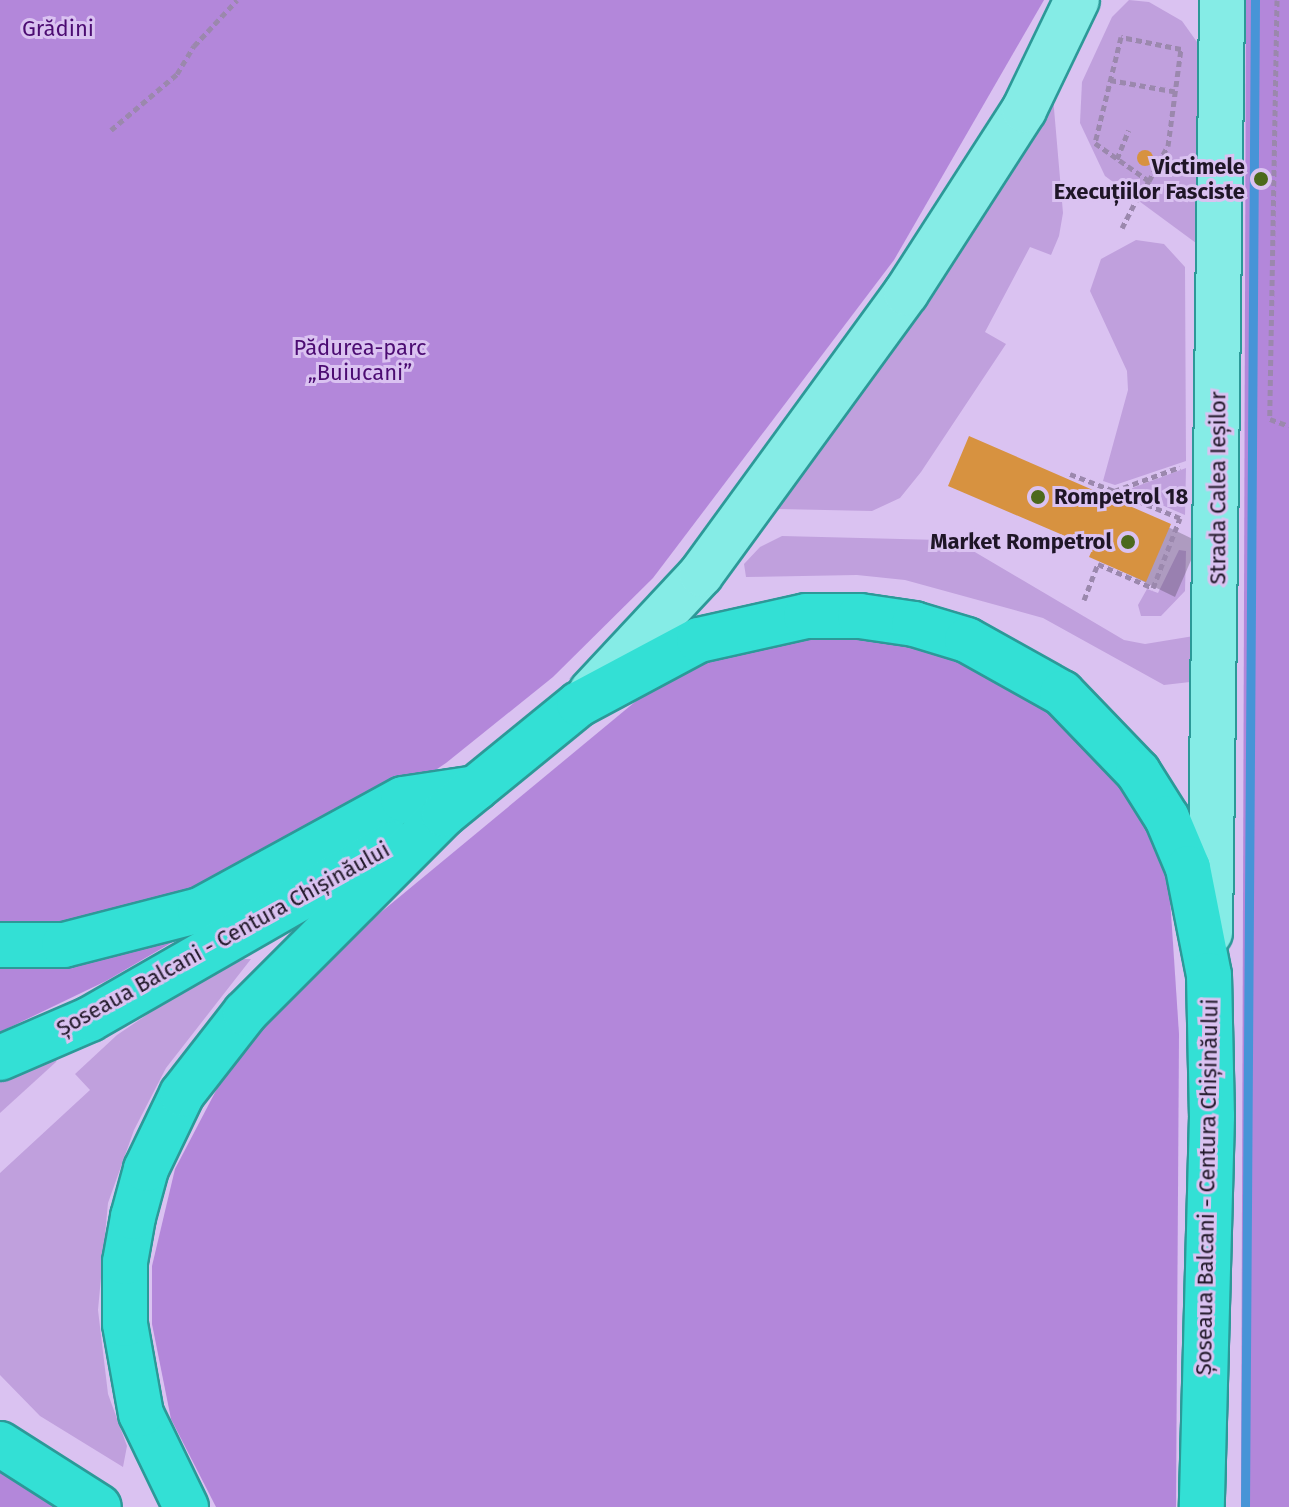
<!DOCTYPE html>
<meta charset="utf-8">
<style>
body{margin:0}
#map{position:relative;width:1289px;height:1507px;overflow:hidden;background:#dac2f1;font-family:"Fira Sans",sans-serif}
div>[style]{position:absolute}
.green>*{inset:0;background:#c0a0dd}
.forest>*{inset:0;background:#b387da}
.shadow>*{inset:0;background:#0003}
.stream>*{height:9px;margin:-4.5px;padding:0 4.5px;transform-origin:4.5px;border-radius:4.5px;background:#4794d7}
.building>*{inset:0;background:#d79240}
.round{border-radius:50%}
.path>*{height:5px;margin-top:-2.5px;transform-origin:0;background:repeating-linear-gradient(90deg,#9b88ad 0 6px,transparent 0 10px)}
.roads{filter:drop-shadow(2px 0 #2c9998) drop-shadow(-2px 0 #2c9998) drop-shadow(0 2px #2c9998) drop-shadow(0 -2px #2c9998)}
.primary>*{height:44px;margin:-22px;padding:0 22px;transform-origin:22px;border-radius:22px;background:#85ece6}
.highway>*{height:44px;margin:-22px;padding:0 22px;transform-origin:22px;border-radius:22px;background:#33e0d5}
.dots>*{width:22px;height:22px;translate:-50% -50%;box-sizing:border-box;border:4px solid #dac2f1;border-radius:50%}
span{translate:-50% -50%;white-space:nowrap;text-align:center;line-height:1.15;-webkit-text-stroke:6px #dac2f1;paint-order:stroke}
.park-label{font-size:22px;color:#4c0c72}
.poi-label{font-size:22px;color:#1f1627;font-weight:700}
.right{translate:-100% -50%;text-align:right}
.left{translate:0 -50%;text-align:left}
.street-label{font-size:22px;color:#1f1627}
</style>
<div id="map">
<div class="green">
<div style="clip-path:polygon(1129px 0,1149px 2px,1182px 21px,1197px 42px,1203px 64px,1196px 243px,1105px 176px,1080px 123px,1082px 82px,1112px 17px)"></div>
<div style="clip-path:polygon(1053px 97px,1063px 213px,1059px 236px,1051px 255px,1030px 247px,985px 332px,1006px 344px,921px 472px,900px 498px,872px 511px,778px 509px,774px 503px)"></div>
<div style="clip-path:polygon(1136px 240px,1164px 244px,1185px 267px,1186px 461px,1115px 485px,1103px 481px,1128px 390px,1127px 371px,1090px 291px,1101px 259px)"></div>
<div style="clip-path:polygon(1186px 468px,1185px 515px,1127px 490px)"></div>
<div style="clip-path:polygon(782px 536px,940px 540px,963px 545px,1124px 640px,1145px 644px,1200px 635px,1196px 676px,1190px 682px,1164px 685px,1043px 618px,905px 580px,857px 575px,746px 577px,744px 564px,760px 547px)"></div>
<div style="clip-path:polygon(1179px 550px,1186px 551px,1185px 591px,1161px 616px,1141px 616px,1138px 605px,1147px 589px,1158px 593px)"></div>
<div style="clip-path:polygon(239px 959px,251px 959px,166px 1068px,134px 1130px,108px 1203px,98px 1310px,108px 1394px,127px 1446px,123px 1467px,40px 1416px,0 1375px,0 1173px,90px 1090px,75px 1074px,117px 1035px,207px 974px)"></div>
<div style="clip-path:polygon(58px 1056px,56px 1062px,0 1113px,0 1078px)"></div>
</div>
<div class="forest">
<div style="clip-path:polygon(0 0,1044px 0,894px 260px,653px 578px,553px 677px,446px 763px,224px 912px,106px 981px,0 1032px)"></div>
<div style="clip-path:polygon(1246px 0,1289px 0,1289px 1507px,1241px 1507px)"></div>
<div style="clip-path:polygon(821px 635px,867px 635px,928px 646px,1031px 694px,1073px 728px,1141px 806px,1158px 846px,1170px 898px,1179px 1034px,1176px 1507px,216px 1507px,171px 1419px,152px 1324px,152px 1266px,175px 1169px,221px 1081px,278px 1010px,380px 913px,653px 687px,711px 658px)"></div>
<div style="clip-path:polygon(0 1468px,59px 1507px,0 1507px)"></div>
</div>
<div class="shadow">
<div style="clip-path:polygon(1143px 153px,1159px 160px,1157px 167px,1140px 161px)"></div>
<div style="clip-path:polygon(1114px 501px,1199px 542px,1175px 597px,1091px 556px)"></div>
</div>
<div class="stream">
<div style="left:1245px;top:1507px;width:1507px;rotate:-89.62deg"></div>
</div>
<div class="building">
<div class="round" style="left:1137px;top:150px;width:16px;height:16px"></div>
<div style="clip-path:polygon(969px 436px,1171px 524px,1146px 582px,1089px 557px,1093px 548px,948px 486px)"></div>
</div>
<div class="path">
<div style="left:1277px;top:0;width:419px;rotate:91deg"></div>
<div style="left:1270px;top:419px;width:20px;rotate:20deg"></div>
<div style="left:1110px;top:80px;width:69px;rotate:10deg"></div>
<div style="left:111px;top:130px;width:87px;rotate:-40.3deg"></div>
<div style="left:177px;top:74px;width:33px;rotate:-59deg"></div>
<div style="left:194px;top:46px;width:63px;rotate:-46.9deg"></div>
<div style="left:1117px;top:159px;width:31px;rotate:-68deg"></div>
<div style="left:1122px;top:228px;width:30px;rotate:-63deg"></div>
<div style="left:1136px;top:201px;width:24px;rotate:-57deg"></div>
<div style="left:1149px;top:181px;width:40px;rotate:-62deg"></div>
<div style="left:1168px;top:146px;width:98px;rotate:-82.4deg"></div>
<div style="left:1181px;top:49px;width:61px;rotate:-168.7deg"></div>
<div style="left:1121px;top:37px;width:109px;rotate:103.8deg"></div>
<div style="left:1095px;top:143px;width:66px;rotate:35.1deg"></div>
<div style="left:1070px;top:474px;width:47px;rotate:21.1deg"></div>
<div style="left:1114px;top:491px;width:70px;rotate:-20deg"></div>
<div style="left:1084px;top:600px;width:39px;rotate:-69deg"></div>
<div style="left:1098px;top:564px;width:60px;rotate:23.6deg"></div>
<div style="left:1153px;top:588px;width:75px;rotate:-68.9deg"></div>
<div style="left:1180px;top:518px;width:71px;rotate:-157.8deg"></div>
</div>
<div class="roads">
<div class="primary">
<div style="left:591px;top:692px;width:161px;rotate:-47deg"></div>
<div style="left:701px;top:574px;width:348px;rotate:-53.9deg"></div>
<div style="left:906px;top:293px;width:218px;rotate:-57.2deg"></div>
<div style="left:1024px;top:110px;width:122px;rotate:-64.3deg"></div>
<div style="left:1210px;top:933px;width:933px;rotate:-89.26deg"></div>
</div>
<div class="highway">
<div style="left:0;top:945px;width:64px"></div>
<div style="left:64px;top:945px;width:140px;rotate:-14.4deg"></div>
<div style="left:200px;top:910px;width:231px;rotate:-28.7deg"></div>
<div style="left:403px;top:799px;width:74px;rotate:-8.6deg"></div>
<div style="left:0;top:1058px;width:98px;rotate:-23.4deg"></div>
<div style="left:90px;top:1019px;width:351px;rotate:-29.9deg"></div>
<div style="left:0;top:1444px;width:117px;rotate:32.5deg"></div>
<div style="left:186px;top:1507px;width:103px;rotate:-115.8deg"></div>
<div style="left:141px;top:1414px;width:91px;rotate:-100.1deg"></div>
<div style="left:125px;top:1324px;width:62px;rotate:-90deg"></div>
<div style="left:125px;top:1262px;width:46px;rotate:-79.9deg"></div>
<div style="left:133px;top:1217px;width:50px;rotate:-74.8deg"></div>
<div style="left:146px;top:1169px;width:83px;rotate:-64.4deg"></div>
<div style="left:182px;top:1094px;width:103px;rotate:-52.1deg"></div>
<div style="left:245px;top:1013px;width:281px;rotate:-45deg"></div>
<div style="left:444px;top:814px;width:174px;rotate:-39.2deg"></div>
<div style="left:579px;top:704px;width:136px;rotate:-28.1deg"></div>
<div style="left:699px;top:640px;width:110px;rotate:-12.6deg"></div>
<div style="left:806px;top:616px;width:54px"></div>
<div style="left:860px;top:616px;width:55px;rotate:8.4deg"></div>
<div style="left:914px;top:624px;width:55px;rotate:16.8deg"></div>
<div style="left:967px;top:640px;width:109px;rotate:29.2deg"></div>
<div style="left:1062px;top:693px;width:110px;rotate:46.1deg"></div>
<div style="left:1138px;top:772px;width:54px;rotate:57.8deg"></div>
<div style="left:1167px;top:818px;width:54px;rotate:67.2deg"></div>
<div style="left:1188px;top:868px;width:109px;rotate:78.9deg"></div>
<div style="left:1209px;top:975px;width:141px;rotate:88.8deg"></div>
<div style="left:1212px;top:1116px;width:391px;rotate:91.5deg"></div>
</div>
</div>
<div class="dots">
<div style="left:1261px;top:179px;background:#4c691c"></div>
<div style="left:1038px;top:497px;background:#4c691c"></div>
<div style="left:1128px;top:542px;background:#4c691c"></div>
</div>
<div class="park-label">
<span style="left:58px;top:29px">Grădini</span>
<span style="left:360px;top:360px">Pădurea-parc<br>„Buiucani”</span>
</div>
<div class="poi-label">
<span class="right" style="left:1245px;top:179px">Victimele<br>Execuțiilor Fasciste</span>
<span class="left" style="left:1054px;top:497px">Rompetrol 18</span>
<span class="right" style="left:1112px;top:542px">Market Rompetrol</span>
</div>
<div class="street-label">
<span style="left:1218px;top:488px;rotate:-90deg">Strada Calea Ieșilor</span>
<span style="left:223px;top:939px;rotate:-29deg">Șoseaua Balcani - Centura Chișinăului</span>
<span style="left:1207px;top:1187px;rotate:-89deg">Șoseaua Balcani - Centura Chișinăului</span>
</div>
</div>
